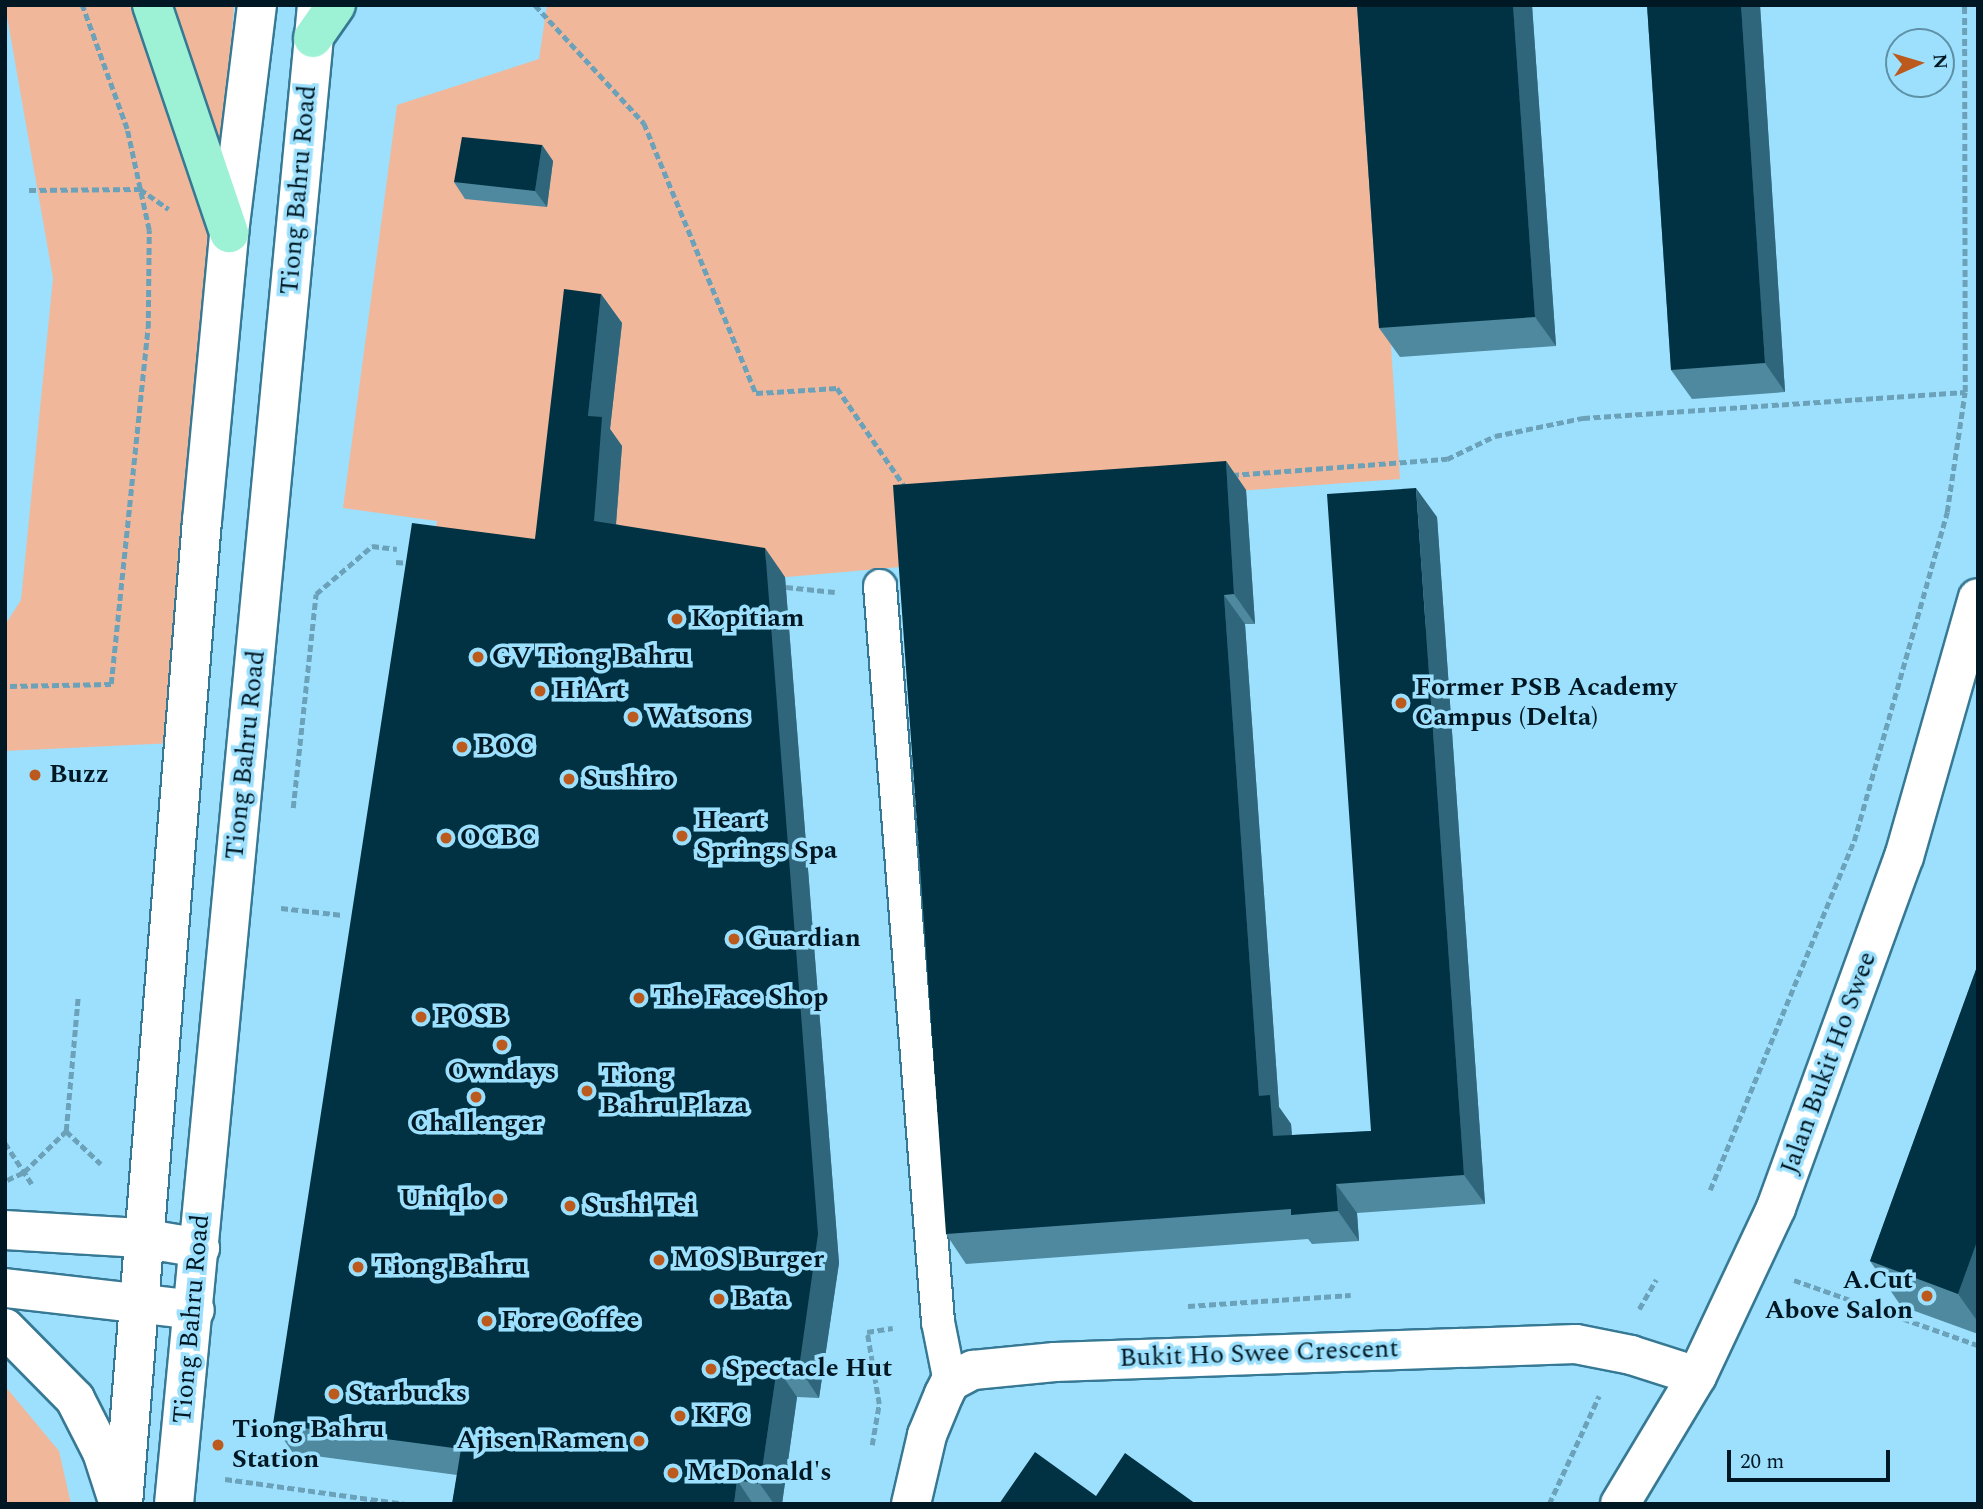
<!DOCTYPE html>
<style>
body{margin:0}
#map{position:relative;width:1983px;height:1509px;overflow:hidden;background:#9de0fd;font-family:Spectral,serif}
div>[style]{position:absolute}
.green>*{inset:0;background:#f1b79a}
.path>*{height:4.5px;margin-top:-2.25px;transform-origin:0;background:repeating-linear-gradient(90deg,#6ca2b9 0 7px,transparent 0 10.5px)}
.roads{filter:drop-shadow(2px 0 #377994) drop-shadow(-2px 0 #377994) drop-shadow(0 2px #377994) drop-shadow(0 -2px #377994)}
.lane>*{height:32px;margin:-16px;padding:0 16px;transform-origin:16px;border-radius:16px;background:#fff}
.street>*{height:38px;margin:-19px;padding:0 19px;transform-origin:19px;border-radius:19px;background:#fff}
.secondary>*{height:38px;margin:-19px;padding:0 19px;transform-origin:19px;border-radius:19px;background:#fff}
.primary>*{height:38px;margin:-19px;padding:0 19px;transform-origin:19px;border-radius:19px;background:#9df1d4}
.wall>*{inset:0;background:#4e89a0}
.shaded-wall>*{inset:0;background:#2f667b}
.building>*{inset:0;background:#003243}
.dots>*{width:19px;height:19px;translate:-50% -50%;box-sizing:border-box;border:4px solid #9de0fd;border-radius:50%}
span{translate:-50% -50%;white-space:nowrap;text-align:center;line-height:1.15;-webkit-text-stroke:7px #9de0fd;paint-order:stroke}
.street-label{font-size:26px;color:#001823}
.poi-label{font-size:26px;color:#001823;font-weight:700}
.left{translate:0 -50%;text-align:left}
.right{translate:-100% -50%;text-align:right}
.frame{position:absolute;inset:0;border:7px solid #001823;pointer-events:none}
.north{position:absolute;left:1885px;top:28px;width:70px;height:70px;box-sizing:border-box;background:#9de0fd;border:2px solid #5e90a6;border-radius:50%;rotate:86deg;font-size:19px;font-weight:700;line-height:28px;text-align:center;color:#001823}
.north::after{content:'';display:block;margin:auto;width:24px;height:32px;background:#bc5a1e;clip-path:polygon(50% 0,100% 100%,50% 72%,0 100%)}
.scale{position:absolute;left:1727px;top:1450px;width:163px;height:32px;box-sizing:border-box;border:4px solid #001823;border-top:0;padding-left:9px;font-size:21px;line-height:24px;white-space:nowrap;color:#001823;-webkit-text-stroke:5px #9de0fd;paint-order:stroke}
</style>
<div id="map">
<div class="green">
<div style="clip-path:polygon(5px 5px,234px 5px,174px 743px,5px 751px,5px 625px,21px 600px,53px 278px)"></div>
<div style="clip-path:polygon(547px 5px,1368px 5px,1400px 479px,896px 516px,900px 567px,787px 577px,592px 546px,432px 552px,437px 521px,343px 508px,397px 105px,539px 59px)"></div>
<div style="clip-path:polygon(5px 1386px,59px 1451px,71px 1504px,5px 1504px)"></div>
</div>
<div class="path">
<div style="left:535px;top:5px;width:161px;rotate:47.3deg"></div>
<div style="left:644px;top:123px;width:292px;rotate:67.5deg"></div>
<div style="left:756px;top:393px;width:81px;rotate:-3.5deg"></div>
<div style="left:837px;top:388px;width:120px;rotate:55.5deg"></div>
<div style="left:29px;top:190px;width:111px;rotate:-0.5deg"></div>
<div style="left:140px;top:189px;width:35px;rotate:35deg"></div>
<div style="left:1232px;top:475px;width:216px;rotate:-4.3deg"></div>
<div style="left:1447px;top:459px;width:53px;rotate:-25.6deg"></div>
<div style="left:1495px;top:436px;width:90px;rotate:-11.6deg"></div>
<div style="left:1583px;top:418px;width:383px;rotate:-3.9deg"></div>
<div style="left:396px;top:562px;width:13px;rotate:4deg"></div>
<div style="left:786px;top:587px;width:49px;rotate:5.8deg"></div>
<div style="left:10px;top:686px;width:101px;rotate:-1.1deg"></div>
<div style="left:111px;top:684px;width:358px;rotate:-84.1deg"></div>
<div style="left:148px;top:328px;width:98px;rotate:-89.4deg"></div>
<div style="left:149px;top:230px;width:103px;rotate:-102.3deg"></div>
<div style="left:127px;top:129px;width:132px;rotate:-109.9deg"></div>
<div style="left:293px;top:808px;width:215px;rotate:-83.9deg"></div>
<div style="left:316px;top:594px;width:74px;rotate:-40.6deg"></div>
<div style="left:372px;top:546px;width:25px;rotate:7deg"></div>
<div style="left:281px;top:908px;width:62px;rotate:6.4deg"></div>
<div style="left:66px;top:1131px;width:48px;rotate:43.3deg"></div>
<div style="left:5px;top:1143px;width:49px;rotate:56.6deg"></div>
<div style="left:7px;top:1180px;width:19px;rotate:-25deg"></div>
<div style="left:24px;top:1172px;width:59px;rotate:-44.3deg"></div>
<div style="left:66px;top:1131px;width:136px;rotate:-84.9deg"></div>
<div style="left:1710px;top:1190px;width:378px;rotate:-67.6deg"></div>
<div style="left:1854px;top:841px;width:342px;rotate:-74.2deg"></div>
<div style="left:1947px;top:512px;width:121px;rotate:-81.5deg"></div>
<div style="left:1965px;top:392px;width:387px;rotate:-90.1deg"></div>
<div style="left:1794px;top:1280px;width:195px;rotate:19.5deg"></div>
<div style="left:1188px;top:1306px;width:163px;rotate:-3.9deg"></div>
<div style="left:1639px;top:1309px;width:34px;rotate:-60deg"></div>
<div style="left:872px;top:1445px;width:42px;rotate:-80.3deg"></div>
<div style="left:879px;top:1404px;width:73px;rotate:-99.5deg"></div>
<div style="left:867px;top:1332px;width:26px;rotate:-9deg"></div>
<div style="left:225px;top:1479px;width:182px;rotate:7.9deg"></div>
<div style="left:1549px;top:1504px;width:119px;rotate:-65.2deg"></div>
</div>
<div class="roads">
<div class="lane">
<div style="left:880px;top:586px;width:738px;rotate:85.49deg"></div>
<div style="left:938px;top:1322px;width:61px;rotate:78.7deg"></div>
</div>
<div class="street">
<div style="left:5px;top:1230px;width:136px;rotate:3.4deg"></div>
<div style="left:141px;top:1238px;width:60px;rotate:9.6deg"></div>
<div style="left:5px;top:1288px;width:191px;rotate:6.6deg"></div>
<div style="left:911px;top:1504px;width:71px;rotate:-76.9deg"></div>
<div style="left:927px;top:1435px;width:44px;rotate:-67.5deg"></div>
<div style="left:944px;top:1394px;width:13px;rotate:-63deg"></div>
<div style="left:950px;top:1382px;width:26px;rotate:-28deg"></div>
<div style="left:973px;top:1370px;width:82px;rotate:-5.6deg"></div>
<div style="left:1055px;top:1362px;width:521px;rotate:-1.98deg"></div>
<div style="left:1576px;top:1344px;width:56px;rotate:11.3deg"></div>
<div style="left:1631px;top:1355px;width:69px;rotate:17.7deg"></div>
<div style="left:1620px;top:1504px;width:149px;rotate:-59deg"></div>
<div style="left:1697px;top:1376px;width:186px;rotate:-64.8deg"></div>
<div style="left:1776px;top:1208px;width:374px;rotate:-70deg"></div>
<div style="left:1904px;top:857px;width:269px;rotate:-74.1deg"></div>
</div>
<div class="secondary">
<div style="left:5px;top:1328px;width:100px;rotate:45.4deg"></div>
<div style="left:75px;top:1399px;width:59px;rotate:63deg"></div>
<div style="left:102px;top:1452px;width:45px;rotate:72deg"></div>
<div style="left:123px;top:1504px;width:986px;rotate:-85.41deg"></div>
<div style="left:202px;top:521px;width:289px;rotate:-84.6deg"></div>
<div style="left:229px;top:233px;width:230px;rotate:-83deg"></div>
<div style="left:174px;top:1504px;width:1506px;rotate:-84.55deg"></div>
</div>
<div class="primary">
<div style="left:152px;top:5px;width:241px;rotate:71.3deg"></div>
<div style="left:313px;top:38px;width:40px;rotate:-55.1deg"></div>
</div>
</div>
<div class="wall">
<div style="clip-path:polygon(1357px 5px,1532px 5px,1556px 346px,1400px 357px,1379px 328px)"></div>
<div style="clip-path:polygon(1647px 5px,1760px 5px,1785px 392px,1692px 399px,1671px 370px)"></div>
<div style="clip-path:polygon(542px 145px,553px 161px,547px 207px,465px 199px,454px 182px)"></div>
<div style="clip-path:polygon(601px 294px,622px 323px,610px 429px,622px 446px,616px 524px,785px 577px,839px 1263px,819px 1398px,797px 1397px,782px 1504px,452px 1504px,457px 1475px,293px 1453px,273px 1424px,535px 539px)"></div>
<div style="clip-path:polygon(1226px 461px,1246px 490px,1255px 624px,1245px 624px,1279px 1107px,1291px 1124px,1292px 1135px,1371px 1131px,1437px 517px,1485px 1204px,1357px 1213px,1359px 1241px,1312px 1244px,1308px 1239px,966px 1264px,946px 1234px)"></div>
<div style="clip-path:polygon(1978px 964px,1978px 1334px,1901px 1306px,1870px 1261px)"></div>
</div>
<div class="shaded-wall">
<div style="clip-path:polygon(1513px 5px,1532px 5px,1556px 346px,1535px 317px)"></div>
<div style="clip-path:polygon(1741px 5px,1760px 5px,1785px 392px,1765px 363px)"></div>
<div style="clip-path:polygon(542px 145px,553px 161px,547px 207px,535px 191px)"></div>
<div style="clip-path:polygon(601px 294px,622px 323px,610px 429px,622px 446px,614px 550px,594px 521px,588px 416px)"></div>
<div style="clip-path:polygon(1226px 461px,1246px 490px,1255px 624px,1234px 594px)"></div>
<div style="clip-path:polygon(1416px 488px,1437px 517px,1485px 1204px,1464px 1175px)"></div>
<div style="clip-path:polygon(765px 548px,785px 577px,839px 1263px,819px 1398px,799px 1368px)"></div>
<div style="clip-path:polygon(1224px 595px,1245px 624px,1279px 1107px,1291px 1124px,1294px 1166px,1273px 1136px,1259px 1096px)"></div>
<div style="clip-path:polygon(1336px 1184px,1357px 1213px,1359px 1241px,1338px 1211px)"></div>
<div style="clip-path:polygon(1978px 1239px,1978px 1322px,1958px 1294px)"></div>
<div style="clip-path:polygon(777px 1368px,797px 1397px,782px 1504px,774px 1504px,760px 1484px)"></div>
<div style="clip-path:polygon(737px 1480px,753px 1504px,734px 1504px)"></div>
</div>
<div class="building">
<div style="clip-path:polygon(1357px 5px,1513px 5px,1535px 317px,1379px 328px)"></div>
<div style="clip-path:polygon(1647px 5px,1741px 5px,1765px 363px,1671px 370px)"></div>
<div style="clip-path:polygon(462px 137px,542px 145px,535px 191px,454px 182px)"></div>
<div style="clip-path:polygon(564px 289px,601px 294px,588px 416px,602px 417px,594px 521px,765px 548px,818px 1234px,799px 1368px,777px 1368px,760px 1484px,737px 1480px,734px 1504px,452px 1504px,461px 1449px,273px 1424px,412px 523px,535px 539px)"></div>
<div style="clip-path:polygon(1226px 461px,1234px 594px,1224px 595px,1259px 1096px,1270px 1095px,1273px 1136px,1371px 1131px,1327px 494px,1416px 488px,1464px 1175px,1336px 1184px,1338px 1211px,1291px 1215px,1291px 1209px,946px 1234px,893px 485px)"></div>
<div style="clip-path:polygon(1978px 964px,1978px 1239px,1958px 1294px,1870px 1261px)"></div>
<div style="clip-path:polygon(1035px 1452px,1096px 1496px,1125px 1453px,1196px 1504px,999px 1504px)"></div>
</div>
<div class="dots">
<div style="left:677px;top:619px;background:#bc5a1e"></div>
<div style="left:478px;top:657px;background:#bc5a1e"></div>
<div style="left:540px;top:691px;background:#bc5a1e"></div>
<div style="left:1401px;top:703px;background:#bc5a1e"></div>
<div style="left:633px;top:717px;background:#bc5a1e"></div>
<div style="left:462px;top:747px;background:#bc5a1e"></div>
<div style="left:35px;top:775px;background:#bc5a1e"></div>
<div style="left:569px;top:779px;background:#bc5a1e"></div>
<div style="left:682px;top:836px;background:#bc5a1e"></div>
<div style="left:446px;top:838px;background:#bc5a1e"></div>
<div style="left:734px;top:939px;background:#bc5a1e"></div>
<div style="left:639px;top:998px;background:#bc5a1e"></div>
<div style="left:421px;top:1017px;background:#bc5a1e"></div>
<div style="left:502px;top:1045px;background:#bc5a1e"></div>
<div style="left:587px;top:1091px;background:#bc5a1e"></div>
<div style="left:476px;top:1097px;background:#bc5a1e"></div>
<div style="left:498px;top:1199px;background:#bc5a1e"></div>
<div style="left:570px;top:1206px;background:#bc5a1e"></div>
<div style="left:659px;top:1260px;background:#bc5a1e"></div>
<div style="left:358px;top:1267px;background:#bc5a1e"></div>
<div style="left:1927px;top:1296px;background:#bc5a1e"></div>
<div style="left:719px;top:1299px;background:#bc5a1e"></div>
<div style="left:487px;top:1321px;background:#bc5a1e"></div>
<div style="left:711px;top:1369px;background:#bc5a1e"></div>
<div style="left:334px;top:1394px;background:#bc5a1e"></div>
<div style="left:680px;top:1416px;background:#bc5a1e"></div>
<div style="left:639px;top:1441px;background:#bc5a1e"></div>
<div style="left:218px;top:1445px;background:#bc5a1e"></div>
<div style="left:673px;top:1473px;background:#bc5a1e"></div>
</div>
<div class="street-label">
<span style="left:299px;top:190px;rotate:-85deg">Tiong Bahru Road</span>
<span style="left:246px;top:755px;rotate:-84deg">Tiong Bahru Road</span>
<span style="left:1829px;top:1063px;rotate:-70deg">Jalan Bukit Ho Swee</span>
<span style="left:192px;top:1319px;rotate:-85deg">Tiong Bahru Road</span>
<span style="left:1259px;top:1354px;rotate:-2deg">Bukit Ho Swee Crescent</span>
</div>
<div class="poi-label">
<span class="left" style="left:691px;top:619px">Kopitiam</span>
<span class="left" style="left:492px;top:657px">GV Tiong Bahru</span>
<span class="left" style="left:1415px;top:703px">Former PSB Academy<br>Campus (Delta)</span>
<span class="left" style="left:554px;top:691px">HiArt</span>
<span class="left" style="left:647px;top:717px">Watsons</span>
<span class="left" style="left:476px;top:747px">BOC</span>
<span class="left" style="left:49px;top:775px">Buzz</span>
<span class="left" style="left:583px;top:779px">Sushiro</span>
<span class="left" style="left:696px;top:836px">Heart<br>Springs Spa</span>
<span class="left" style="left:460px;top:838px">OCBC</span>
<span class="left" style="left:748px;top:939px">Guardian</span>
<span class="left" style="left:653px;top:998px">The Face Shop</span>
<span class="left" style="left:435px;top:1017px">POSB</span>
<span style="left:502px;top:1072px">Owndays</span>
<span class="left" style="left:601px;top:1091px">Tiong<br>Bahru Plaza</span>
<span style="left:476px;top:1124px">Challenger</span>
<span class="right" style="left:484px;top:1199px">Uniqlo</span>
<span class="left" style="left:584px;top:1206px">Sushi Tei</span>
<span class="left" style="left:673px;top:1260px">MOS Burger</span>
<span class="left" style="left:374px;top:1267px">Tiong Bahru</span>
<span class="right" style="left:1913px;top:1296px">A.Cut<br>Above Salon</span>
<span class="left" style="left:733px;top:1299px">Bata</span>
<span class="left" style="left:501px;top:1321px">Fore Coffee</span>
<span class="left" style="left:725px;top:1369px">Spectacle Hut</span>
<span class="left" style="left:348px;top:1394px">Starbucks</span>
<span class="left" style="left:694px;top:1416px">KFC</span>
<span class="left" style="left:232px;top:1445px">Tiong Bahru<br>Station</span>
<span class="right" style="left:625px;top:1441px">Ajisen Ramen</span>
<span class="left" style="left:687px;top:1473px">McDonald's</span>
</div>
<div class="frame"></div>
<div class="north">N</div>
<div class="scale">20 m</div>
</div>
